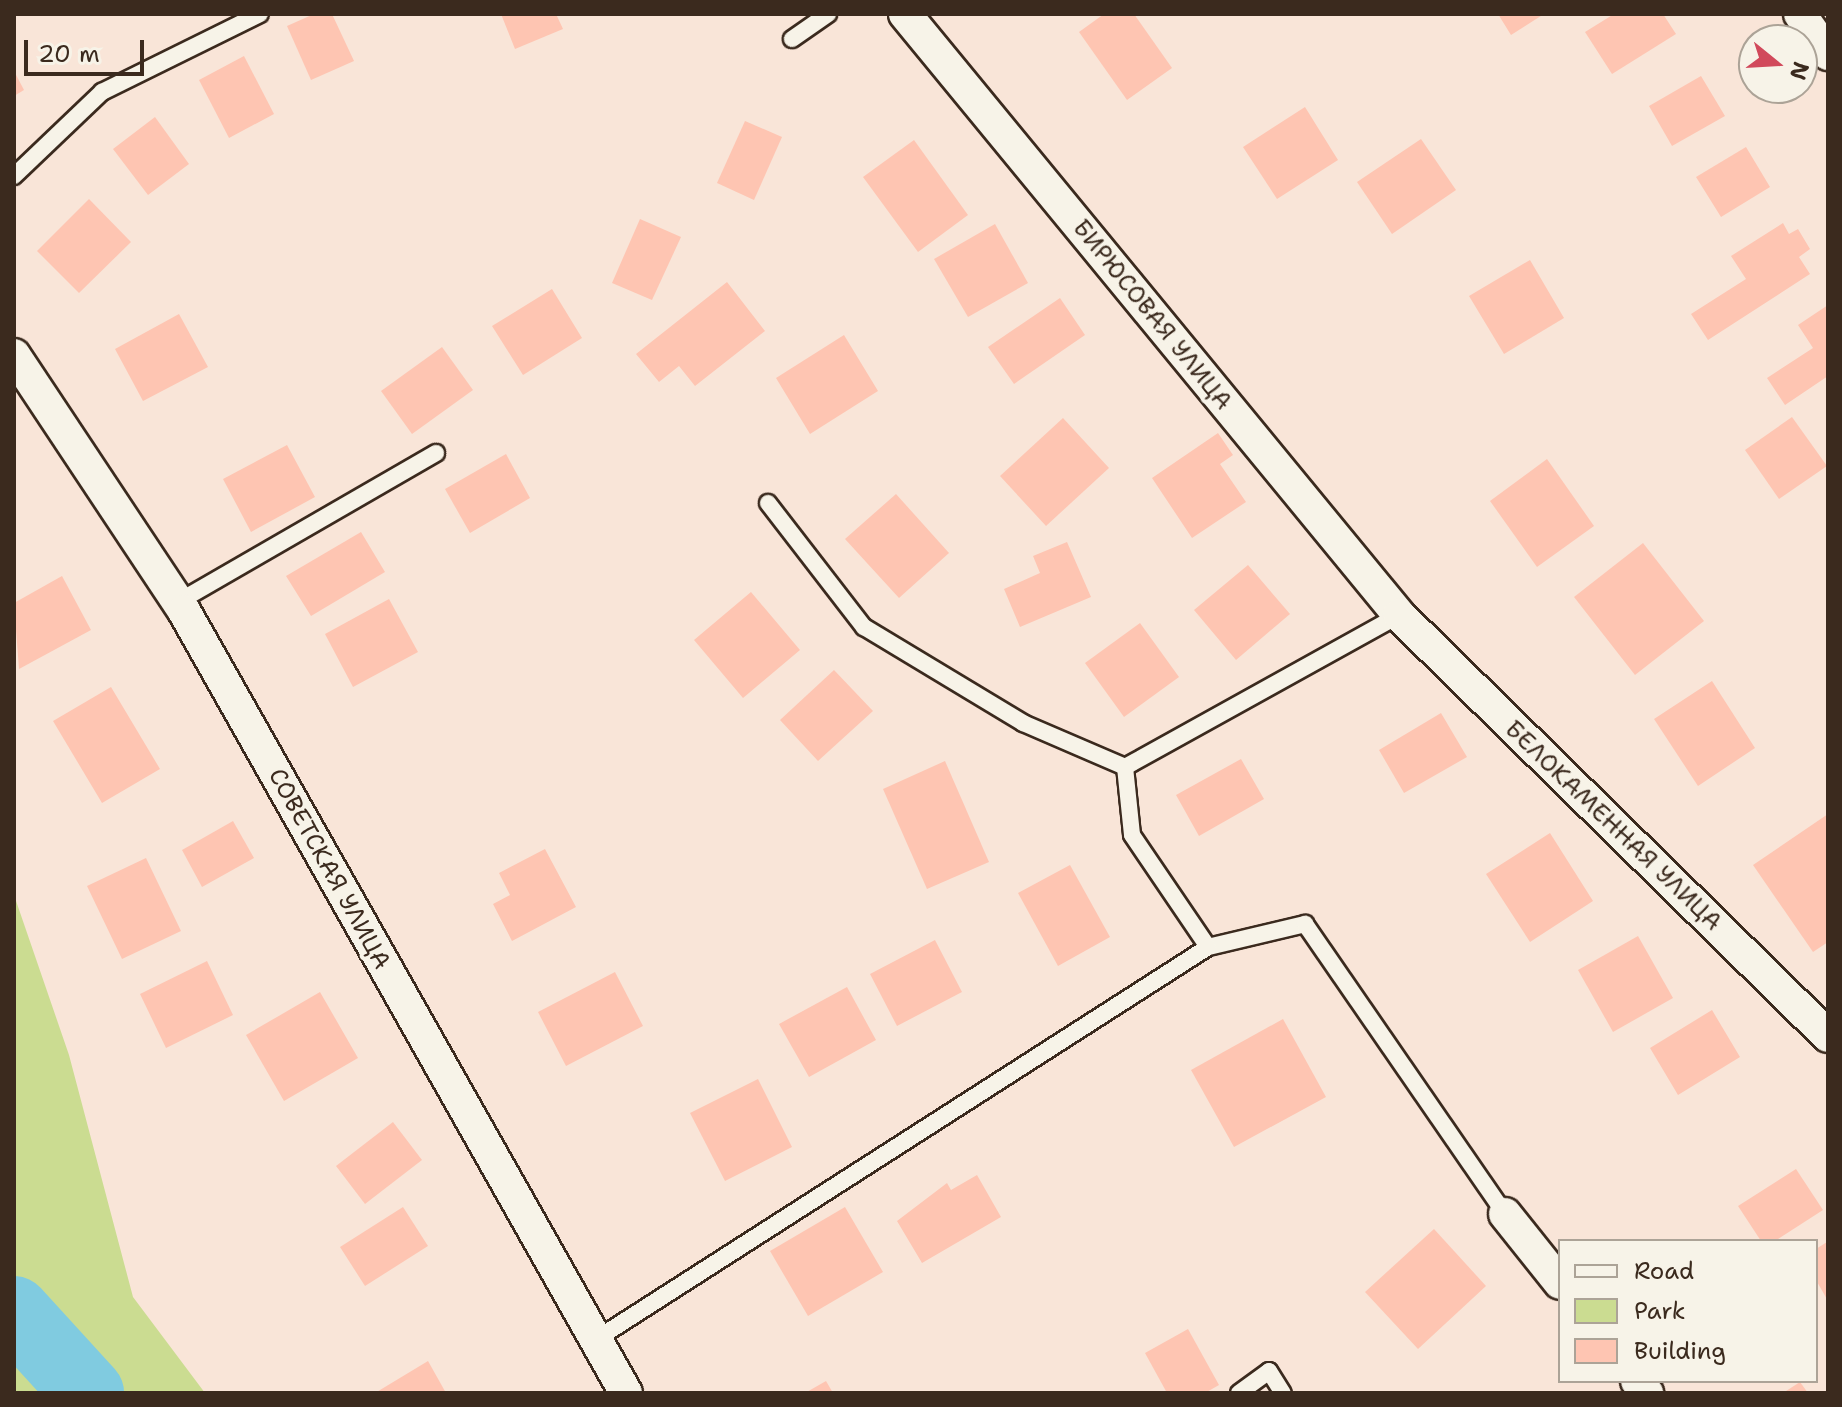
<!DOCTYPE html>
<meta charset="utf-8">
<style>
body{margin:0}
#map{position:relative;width:1842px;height:1407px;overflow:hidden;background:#f9e5d8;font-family:"Shantell Sans",sans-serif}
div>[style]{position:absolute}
.green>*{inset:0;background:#cbdc91}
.river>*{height:72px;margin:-36px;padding:0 36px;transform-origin:36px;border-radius:36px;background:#80cbe0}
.building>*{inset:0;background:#fec5b2}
.roads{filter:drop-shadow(2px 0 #3b2a1e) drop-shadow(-2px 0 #3b2a1e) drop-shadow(0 2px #3b2a1e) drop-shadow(0 -2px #3b2a1e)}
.lane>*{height:16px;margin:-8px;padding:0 8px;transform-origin:8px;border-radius:8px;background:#f7f3e8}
.street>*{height:32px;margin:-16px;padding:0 16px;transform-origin:16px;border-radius:16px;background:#f7f3e8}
span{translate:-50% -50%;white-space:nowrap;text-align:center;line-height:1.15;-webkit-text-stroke:8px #f7f3e8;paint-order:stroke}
.street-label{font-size:24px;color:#3b2a1e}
.frame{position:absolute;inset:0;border:16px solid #3b2a1e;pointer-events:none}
.legend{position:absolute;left:1558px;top:1239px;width:260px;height:144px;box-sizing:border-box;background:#f7f3e8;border:2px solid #aca397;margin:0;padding:10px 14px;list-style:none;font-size:24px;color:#3b2a1e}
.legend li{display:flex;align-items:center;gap:16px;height:40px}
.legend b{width:40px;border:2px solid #aca397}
.north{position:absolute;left:1738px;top:24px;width:80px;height:80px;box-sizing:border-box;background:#f7f3e8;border:2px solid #aca397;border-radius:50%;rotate:108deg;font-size:22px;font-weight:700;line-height:32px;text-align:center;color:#3b2a1e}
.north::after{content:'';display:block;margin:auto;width:28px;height:36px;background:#d1495b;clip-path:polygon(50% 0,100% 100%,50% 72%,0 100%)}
.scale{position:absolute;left:24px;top:40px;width:120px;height:36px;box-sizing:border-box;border:4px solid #3b2a1e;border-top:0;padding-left:10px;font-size:24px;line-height:28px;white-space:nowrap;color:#3b2a1e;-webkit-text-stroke:6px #f7f3e8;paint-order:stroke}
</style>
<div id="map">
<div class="green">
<div style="clip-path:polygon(14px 895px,69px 1055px,133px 1297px,205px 1393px,14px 1393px)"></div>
</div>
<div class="river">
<div style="left:14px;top:1312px;width:110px;rotate:47.6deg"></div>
</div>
<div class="building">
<div style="clip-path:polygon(314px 14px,332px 14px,354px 61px,311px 80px,287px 26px)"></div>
<div style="clip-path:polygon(501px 14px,556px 14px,563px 29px,515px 49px)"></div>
<div style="clip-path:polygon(1104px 14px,1134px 14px,1172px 68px,1127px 100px,1079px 32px)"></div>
<div style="clip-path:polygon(1498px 14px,1544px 14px,1511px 35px)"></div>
<div style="clip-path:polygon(1614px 14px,1663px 14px,1676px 34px,1612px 74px,1585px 32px)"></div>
<div style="clip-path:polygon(244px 56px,274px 114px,229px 138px,199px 80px)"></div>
<div style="clip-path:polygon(14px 71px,24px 90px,14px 96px)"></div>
<div style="clip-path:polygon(1701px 76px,1725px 116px,1672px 146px,1649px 106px)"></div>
<div style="clip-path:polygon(1305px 107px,1338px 160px,1277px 199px,1243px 147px)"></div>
<div style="clip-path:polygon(155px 117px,189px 164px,148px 195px,113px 149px)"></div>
<div style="clip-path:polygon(745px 121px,782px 137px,754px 200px,717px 183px)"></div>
<div style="clip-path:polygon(1421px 139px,1456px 190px,1392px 234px,1357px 182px)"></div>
<div style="clip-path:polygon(914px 140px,968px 215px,918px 252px,863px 177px)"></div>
<div style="clip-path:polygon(1746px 147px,1770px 187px,1721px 217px,1696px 177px)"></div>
<div style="clip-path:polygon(89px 199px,131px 242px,79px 293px,37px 251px)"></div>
<div style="clip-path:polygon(640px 219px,681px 237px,652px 300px,612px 283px)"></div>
<div style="clip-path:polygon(1783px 223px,1789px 234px,1798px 229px,1810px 249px,1799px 257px,1810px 274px,1708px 340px,1691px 314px,1746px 279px,1731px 256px)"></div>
<div style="clip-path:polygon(995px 224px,1028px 283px,968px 317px,934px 259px)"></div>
<div style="clip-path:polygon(1530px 260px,1564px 318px,1504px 354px,1469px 296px)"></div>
<div style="clip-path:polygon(727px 282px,765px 331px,695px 386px,679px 366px,659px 382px,636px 354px)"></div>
<div style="clip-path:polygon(552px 289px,582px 338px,523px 375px,492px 326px)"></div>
<div style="clip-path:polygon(1060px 298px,1085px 335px,1014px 384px,988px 347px)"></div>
<div style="clip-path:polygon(1828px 305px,1828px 376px,1785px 405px,1767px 378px,1813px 348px,1798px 325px)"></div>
<div style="clip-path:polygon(179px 314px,208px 367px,143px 401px,115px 349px)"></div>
<div style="clip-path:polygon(844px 335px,878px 391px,810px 434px,776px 378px)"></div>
<div style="clip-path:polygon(442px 347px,473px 390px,412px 434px,381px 391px)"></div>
<div style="clip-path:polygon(1792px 417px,1827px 466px,1779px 499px,1745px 450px)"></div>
<div style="clip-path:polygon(1063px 418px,1109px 468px,1046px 526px,1000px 476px)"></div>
<div style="clip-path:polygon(1218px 433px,1233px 455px,1220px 464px,1246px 502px,1192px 538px,1152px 478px)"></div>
<div style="clip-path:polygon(287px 445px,315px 497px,251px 532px,223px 479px)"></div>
<div style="clip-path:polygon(506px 454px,530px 498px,470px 533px,445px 489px)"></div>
<div style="clip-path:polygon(1547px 459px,1594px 526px,1537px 567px,1490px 501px)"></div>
<div style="clip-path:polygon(896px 494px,949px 553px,899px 598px,845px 539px)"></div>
<div style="clip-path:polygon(361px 532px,385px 572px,311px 616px,286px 576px)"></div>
<div style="clip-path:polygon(1067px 542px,1091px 597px,1020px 627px,1004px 589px,1040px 573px,1033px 556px)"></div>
<div style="clip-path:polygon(1643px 543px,1704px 621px,1635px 675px,1574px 597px)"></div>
<div style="clip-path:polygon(1248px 565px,1290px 614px,1236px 660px,1194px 610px)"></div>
<div style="clip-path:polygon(62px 576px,91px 630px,19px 669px,14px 603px)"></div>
<div style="clip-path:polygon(751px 592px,800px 650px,743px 698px,694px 640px)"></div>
<div style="clip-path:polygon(389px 599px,418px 652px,353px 687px,325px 634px)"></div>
<div style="clip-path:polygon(1140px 623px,1179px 677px,1124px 717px,1085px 663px)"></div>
<div style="clip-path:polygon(834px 670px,873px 711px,818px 761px,780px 720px)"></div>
<div style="clip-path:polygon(1712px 681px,1755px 748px,1698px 786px,1654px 719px)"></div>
<div style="clip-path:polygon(111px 687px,160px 769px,102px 803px,53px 721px)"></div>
<div style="clip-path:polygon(1441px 713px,1467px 757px,1404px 793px,1379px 750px)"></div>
<div style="clip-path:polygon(1241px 759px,1264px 799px,1199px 836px,1176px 795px)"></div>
<div style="clip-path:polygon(945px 761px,989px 862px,927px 889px,883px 789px)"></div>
<div style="clip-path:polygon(1828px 814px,1828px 942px,1813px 952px,1753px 865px)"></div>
<div style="clip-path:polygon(233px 821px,254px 858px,202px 887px,182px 850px)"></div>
<div style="clip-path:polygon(1550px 833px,1593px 901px,1530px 942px,1486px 874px)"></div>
<div style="clip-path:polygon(545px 849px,576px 907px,512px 941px,493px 904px,510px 895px,499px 873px)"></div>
<div style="clip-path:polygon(146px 858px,181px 931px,122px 959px,87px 886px)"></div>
<div style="clip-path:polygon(1070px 865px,1110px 937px,1058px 966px,1018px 893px)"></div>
<div style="clip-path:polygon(1638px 936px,1673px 998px,1613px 1032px,1578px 970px)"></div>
<div style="clip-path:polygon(935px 940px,962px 992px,897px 1026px,870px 974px)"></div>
<div style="clip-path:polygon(207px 961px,233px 1015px,166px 1048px,140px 994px)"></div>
<div style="clip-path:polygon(615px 972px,643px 1026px,566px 1066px,538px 1012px)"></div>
<div style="clip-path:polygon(847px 987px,876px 1040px,809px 1077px,779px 1024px)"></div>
<div style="clip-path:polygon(320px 992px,358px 1058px,284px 1101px,246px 1035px)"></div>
<div style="clip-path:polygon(1712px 1010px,1740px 1057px,1678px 1095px,1650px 1048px)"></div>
<div style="clip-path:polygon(1283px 1019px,1326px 1097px,1234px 1147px,1191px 1070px)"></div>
<div style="clip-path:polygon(758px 1079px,792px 1147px,725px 1181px,690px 1113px)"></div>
<div style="clip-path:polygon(393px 1122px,422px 1160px,365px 1204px,336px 1166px)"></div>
<div style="clip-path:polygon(1796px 1169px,1823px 1210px,1775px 1241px,1761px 1241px,1738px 1206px)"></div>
<div style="clip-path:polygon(977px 1175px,1001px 1217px,922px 1263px,897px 1221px,947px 1183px,951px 1190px)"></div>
<div style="clip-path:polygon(403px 1207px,428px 1246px,365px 1286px,340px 1247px)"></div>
<div style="clip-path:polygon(845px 1207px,883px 1272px,808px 1316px,770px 1251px)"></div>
<div style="clip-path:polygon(1434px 1229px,1486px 1286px,1418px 1349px,1365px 1292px)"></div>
<div style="clip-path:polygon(1827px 1242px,1828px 1244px,1828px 1301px,1816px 1280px,1816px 1249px)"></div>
<div style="clip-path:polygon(1188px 1329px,1219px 1385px,1205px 1393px,1167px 1393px,1145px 1353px)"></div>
<div style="clip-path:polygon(428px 1361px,446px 1393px,375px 1393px)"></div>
<div style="clip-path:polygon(826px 1381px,833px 1393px,805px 1393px)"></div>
<div style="clip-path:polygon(1800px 1382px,1808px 1393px,1783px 1393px)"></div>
</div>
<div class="roads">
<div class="lane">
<div style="left:792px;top:39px;width:44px;rotate:-34.8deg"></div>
<div style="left:14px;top:176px;width:122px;rotate:-43.7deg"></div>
<div style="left:102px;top:92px;width:176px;rotate:-26.3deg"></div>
<div style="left:768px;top:503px;width:157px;rotate:52.3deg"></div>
<div style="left:864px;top:627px;width:186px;rotate:31.1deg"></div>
<div style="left:1023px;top:723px;width:111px;rotate:23.3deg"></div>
<div style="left:1125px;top:767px;width:313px;rotate:-29deg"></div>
<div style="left:178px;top:602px;width:298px;rotate:-30deg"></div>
<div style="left:1125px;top:767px;width:68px;rotate:84.1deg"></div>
<div style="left:1132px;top:835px;width:135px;rotate:55.8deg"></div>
<div style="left:1208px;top:947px;width:100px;rotate:-13.3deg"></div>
<div style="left:1305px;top:924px;width:352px;rotate:55.4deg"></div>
<div style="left:595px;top:1340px;width:728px;rotate:-32.66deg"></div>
<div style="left:1239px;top:1393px;width:37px;rotate:-36deg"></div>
<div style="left:1269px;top:1371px;width:26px;rotate:58deg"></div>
</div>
<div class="street">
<div style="left:905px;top:14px;width:778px;rotate:50.58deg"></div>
<div style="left:1399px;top:615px;width:601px;rotate:44.46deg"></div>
<div style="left:1800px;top:14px;width:49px;rotate:55deg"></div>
<div style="left:14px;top:355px;width:307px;rotate:56.4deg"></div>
<div style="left:184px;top:611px;width:898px;rotate:60.52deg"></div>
<div style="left:1505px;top:1214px;width:88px;rotate:51.4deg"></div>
<div style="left:1637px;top:1381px;width:16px;rotate:50deg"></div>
</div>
</div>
<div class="street-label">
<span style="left:1152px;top:315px;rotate:51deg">БИРЮСОВАЯ УЛИЦА</span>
<span style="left:1613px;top:826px;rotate:44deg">БЕЛОКАМЕННАЯ УЛИЦА</span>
<span style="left:329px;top:869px;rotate:61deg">СОВЕТСКАЯ УЛИЦА</span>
</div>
<div class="frame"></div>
<ul class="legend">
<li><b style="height:10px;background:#f7f3e8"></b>Road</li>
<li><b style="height:22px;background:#cbdc91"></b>Park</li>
<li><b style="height:22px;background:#fec5b2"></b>Building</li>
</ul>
<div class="north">N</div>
<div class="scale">20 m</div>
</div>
